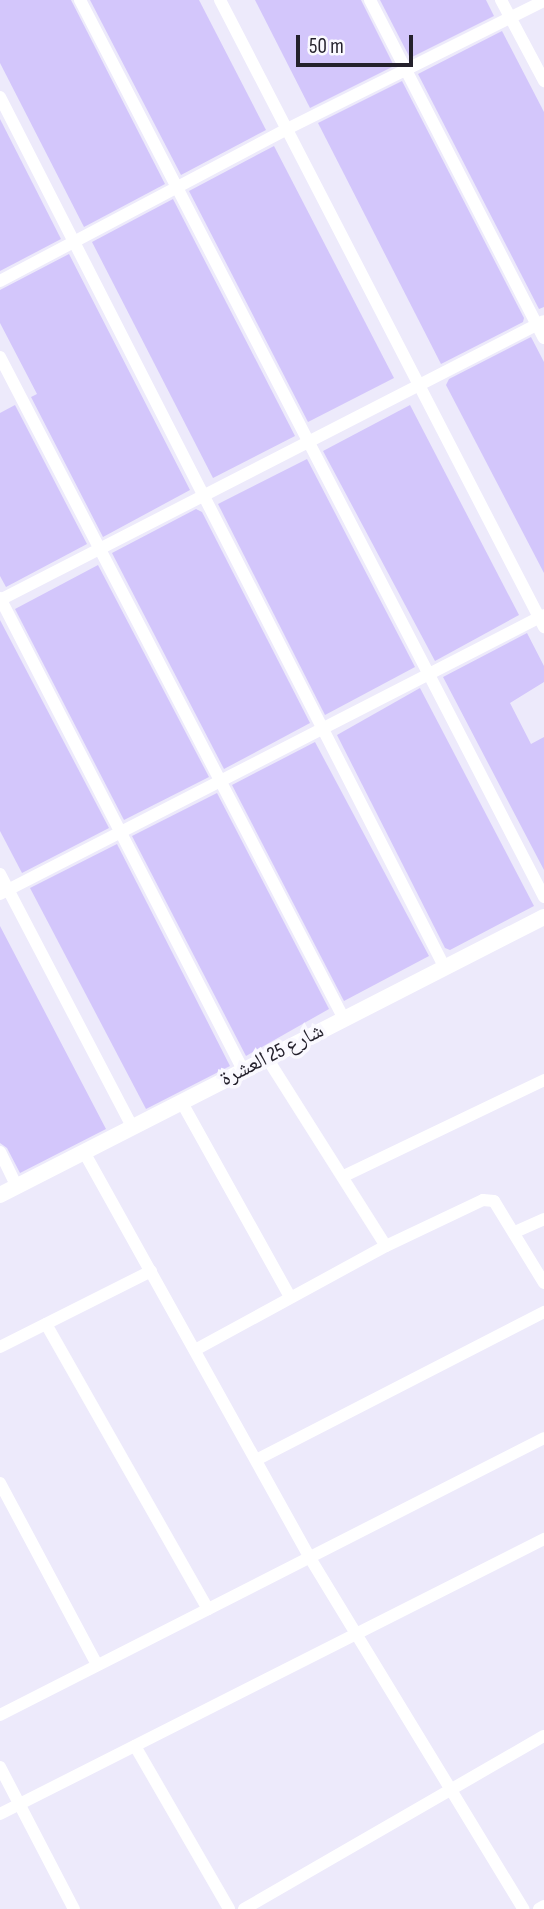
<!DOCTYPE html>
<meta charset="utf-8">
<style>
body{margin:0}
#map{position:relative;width:544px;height:1909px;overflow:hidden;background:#edeafb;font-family:"Sofia Sans Condensed","Noto Naskh Arabic",sans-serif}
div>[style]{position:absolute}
.building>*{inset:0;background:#d3c6fb}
.minor>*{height:12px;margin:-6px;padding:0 6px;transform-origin:6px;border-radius:6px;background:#fff}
.tertiary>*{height:16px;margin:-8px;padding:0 8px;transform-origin:8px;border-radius:8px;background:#fff}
span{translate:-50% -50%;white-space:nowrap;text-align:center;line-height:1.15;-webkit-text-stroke:7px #faf9ff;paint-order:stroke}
.street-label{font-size:21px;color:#24212c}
.scale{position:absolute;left:296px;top:35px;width:117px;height:32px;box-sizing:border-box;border:4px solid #24212c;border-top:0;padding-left:9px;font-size:21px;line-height:24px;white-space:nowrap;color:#24212c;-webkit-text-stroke:5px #faf9ff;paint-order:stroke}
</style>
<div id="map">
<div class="building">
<div style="clip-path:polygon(0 0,71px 0,165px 184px,84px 227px,0 63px)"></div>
<div style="clip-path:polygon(90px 0,199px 0,266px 130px,181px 175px)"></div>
<div style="clip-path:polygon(255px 0,361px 0,394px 66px,310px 108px)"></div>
<div style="clip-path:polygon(380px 0,486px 0,494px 16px,410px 58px)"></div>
<div style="clip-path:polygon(502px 31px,544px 112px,544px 307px,539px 309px,418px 74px)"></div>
<div style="clip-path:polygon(402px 81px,524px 318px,523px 322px,441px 364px,318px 123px)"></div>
<div style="clip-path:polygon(0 119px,61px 239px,0 271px)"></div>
<div style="clip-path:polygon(274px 146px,394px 378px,308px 422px,189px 191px)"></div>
<div style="clip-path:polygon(173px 199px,295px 436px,213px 478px,92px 242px)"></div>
<div style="clip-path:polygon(69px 254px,190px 490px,103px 537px,31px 397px,37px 394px,0 323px,0 290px)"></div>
<div style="clip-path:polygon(531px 337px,544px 362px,544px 573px,446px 385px,449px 379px)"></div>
<div style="clip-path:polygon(15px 405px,87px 544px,6px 587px,0 576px,0 413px)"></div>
<div style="clip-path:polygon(410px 405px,519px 615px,435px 661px,323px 451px)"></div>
<div style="clip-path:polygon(307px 459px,415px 667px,325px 715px,218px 504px)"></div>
<div style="clip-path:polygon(196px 509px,202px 512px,310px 723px,224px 769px,112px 553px)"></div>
<div style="clip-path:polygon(98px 565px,209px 777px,124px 820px,15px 609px)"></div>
<div style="clip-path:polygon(0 620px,109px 828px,22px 873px,0 831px)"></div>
<div style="clip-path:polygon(527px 633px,544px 666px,544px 682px,510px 703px,531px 744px,544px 737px,544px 870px,443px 677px)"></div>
<div style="clip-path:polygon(420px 688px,534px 906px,450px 950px,445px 948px,337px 735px)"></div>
<div style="clip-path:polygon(315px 742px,429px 956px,344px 1001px,232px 785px)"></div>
<div style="clip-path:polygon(217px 793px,329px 1009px,246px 1056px,132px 836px)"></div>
<div style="clip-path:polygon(117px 844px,230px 1066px,146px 1109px,30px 888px)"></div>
<div style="clip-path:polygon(0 926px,106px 1129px,20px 1173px,7px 1148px,0 1143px)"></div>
</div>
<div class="minor">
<div style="left:80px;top:0;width:1010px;rotate:62.65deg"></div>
<div style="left:220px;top:0;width:706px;rotate:62.67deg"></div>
<div style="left:370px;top:0;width:380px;rotate:62.8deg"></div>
<div style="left:501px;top:0;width:92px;rotate:62deg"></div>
<div style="left:0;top:97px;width:978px;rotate:62.94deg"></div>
<div style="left:0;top:281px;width:323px;rotate:-27.9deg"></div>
<div style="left:285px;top:130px;width:289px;rotate:-26.5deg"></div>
<div style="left:0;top:357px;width:746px;rotate:62.54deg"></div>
<div style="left:0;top:598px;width:531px;rotate:62.76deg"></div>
<div style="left:0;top:600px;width:611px;rotate:-27.15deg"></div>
<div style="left:0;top:874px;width:285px;rotate:62.4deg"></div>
<div style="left:0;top:894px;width:611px;rotate:-27.15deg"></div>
<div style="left:267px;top:1058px;width:222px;rotate:57.7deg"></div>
<div style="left:181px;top:1101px;width:224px;rotate:60.9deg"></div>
<div style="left:0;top:1152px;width:39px;rotate:64deg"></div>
<div style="left:84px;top:1152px;width:465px;rotate:60.9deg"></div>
<div style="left:310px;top:1558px;width:411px;rotate:58.7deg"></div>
<div style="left:344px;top:1176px;width:222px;rotate:-25.6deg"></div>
<div style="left:515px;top:1232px;width:32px;rotate:-24deg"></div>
<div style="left:46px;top:1324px;width:328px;rotate:60.4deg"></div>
<div style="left:0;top:1347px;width:169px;rotate:-26.7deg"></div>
<div style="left:195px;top:1350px;width:217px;rotate:-28.6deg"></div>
<div style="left:386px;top:1246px;width:107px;rotate:-25.4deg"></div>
<div style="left:483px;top:1200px;width:11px;rotate:5deg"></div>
<div style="left:494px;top:1201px;width:96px;rotate:58.6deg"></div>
<div style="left:258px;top:1459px;width:322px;rotate:-27.2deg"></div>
<div style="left:0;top:1483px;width:206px;rotate:61.9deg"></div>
<div style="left:0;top:1715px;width:610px;rotate:-26.98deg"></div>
<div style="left:135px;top:1746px;width:188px;rotate:60deg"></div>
<div style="left:0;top:1767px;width:160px;rotate:62.5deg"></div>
<div style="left:0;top:1814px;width:610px;rotate:-26.82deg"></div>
<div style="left:244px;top:1909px;width:346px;rotate:-30deg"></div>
<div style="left:539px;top:1909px;width:6px;rotate:-31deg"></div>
</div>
<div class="tertiary">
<div style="left:0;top:1195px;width:611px;rotate:-27.07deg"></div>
</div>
<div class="street-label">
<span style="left:272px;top:1055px;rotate:-27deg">شارع 25 العشرة</span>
</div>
<div class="scale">50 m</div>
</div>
